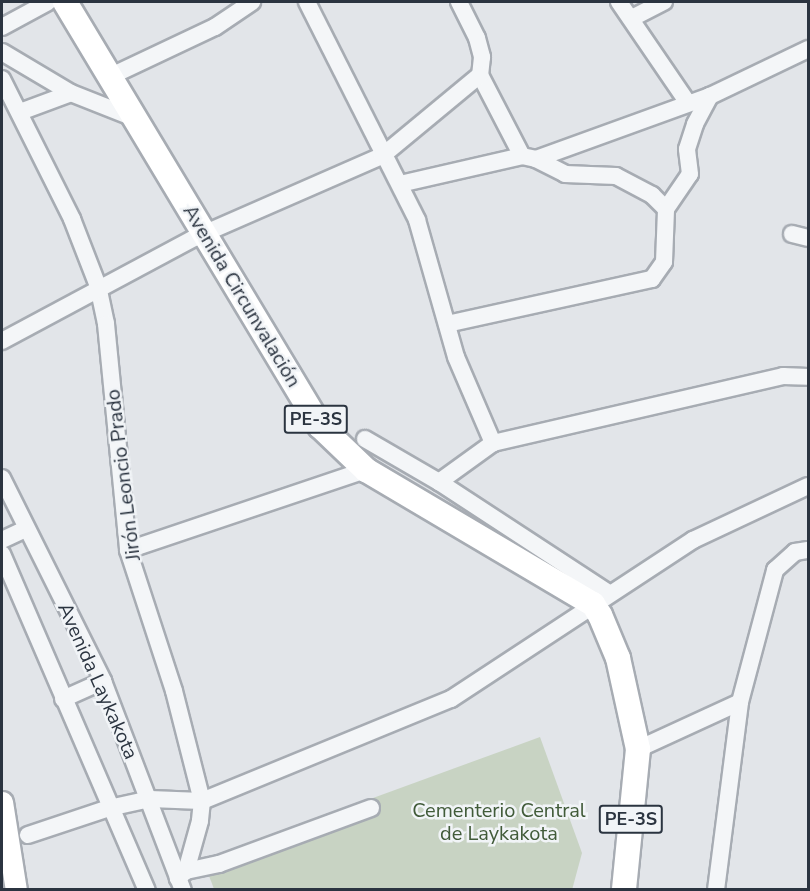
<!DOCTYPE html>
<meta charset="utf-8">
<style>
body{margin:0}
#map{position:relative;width:810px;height:891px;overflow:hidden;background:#e2e5e9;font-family:"Nunito Sans",sans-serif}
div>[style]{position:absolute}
.green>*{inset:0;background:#c8d3c3}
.roads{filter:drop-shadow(2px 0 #a7acb3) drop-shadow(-2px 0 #a7acb3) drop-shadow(0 2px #a7acb3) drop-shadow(0 -2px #a7acb3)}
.minor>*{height:16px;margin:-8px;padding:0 8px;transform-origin:8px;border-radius:8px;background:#f4f6f8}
.major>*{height:21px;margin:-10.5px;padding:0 10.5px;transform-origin:10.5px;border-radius:10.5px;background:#fff}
.highway>*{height:24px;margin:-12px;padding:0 12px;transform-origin:12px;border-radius:12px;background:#fff}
span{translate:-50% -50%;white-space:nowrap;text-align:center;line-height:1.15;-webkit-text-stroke:5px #f1f4f7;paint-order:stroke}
.shield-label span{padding:2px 4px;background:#f1f4f7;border:2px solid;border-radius:4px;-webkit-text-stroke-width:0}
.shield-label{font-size:18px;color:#2b3440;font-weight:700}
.street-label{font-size:20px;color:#2b3440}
.park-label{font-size:20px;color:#415b39}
.frame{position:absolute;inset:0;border:3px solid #2b3440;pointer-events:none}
</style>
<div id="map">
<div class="green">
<div style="clip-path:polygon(540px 737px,582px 853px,572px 890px,214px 889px,203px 860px)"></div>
</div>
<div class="roads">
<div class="minor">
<div style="left:307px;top:2px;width:244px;rotate:63.2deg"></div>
<div style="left:417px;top:220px;width:142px;rotate:74.1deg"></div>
<div style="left:456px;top:357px;width:94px;rotate:66.7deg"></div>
<div style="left:459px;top:2px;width:40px;rotate:63.4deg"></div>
<div style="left:477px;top:38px;width:20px;rotate:75deg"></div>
<div style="left:482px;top:57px;width:18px;rotate:96deg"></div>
<div style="left:480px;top:75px;width:91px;rotate:62.6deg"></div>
<div style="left:619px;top:2px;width:122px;rotate:55.7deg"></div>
<div style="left:632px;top:18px;width:36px;rotate:-27deg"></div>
<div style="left:2px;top:27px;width:52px;rotate:-28.5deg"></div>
<div style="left:2px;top:52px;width:80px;rotate:30.7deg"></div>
<div style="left:71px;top:93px;width:68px;rotate:21.6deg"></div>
<div style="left:109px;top:77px;width:117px;rotate:-25.3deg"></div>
<div style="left:215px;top:27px;width:45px;rotate:-34deg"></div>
<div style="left:2px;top:79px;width:157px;rotate:63.4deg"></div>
<div style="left:72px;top:219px;width:72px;rotate:68.8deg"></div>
<div style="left:98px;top:286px;width:39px;rotate:78deg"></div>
<div style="left:106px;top:324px;width:227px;rotate:84.4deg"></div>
<div style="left:128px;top:550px;width:148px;rotate:71.9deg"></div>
<div style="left:174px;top:691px;width:114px;rotate:75.7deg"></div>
<div style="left:202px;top:801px;width:20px;rotate:96deg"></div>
<div style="left:200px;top:821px;width:52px;rotate:105.6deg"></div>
<div style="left:186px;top:871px;width:11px;rotate:139deg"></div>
<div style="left:20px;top:112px;width:54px;rotate:-20.4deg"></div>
<div style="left:536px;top:159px;width:33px;rotate:27deg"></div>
<div style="left:565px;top:174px;width:51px;rotate:2.2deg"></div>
<div style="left:616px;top:176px;width:41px;rotate:27.8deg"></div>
<div style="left:652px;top:195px;width:20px;rotate:45deg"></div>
<div style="left:400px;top:184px;width:125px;rotate:-12.9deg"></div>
<div style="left:522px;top:156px;width:14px;rotate:12deg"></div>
<div style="left:536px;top:159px;width:185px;rotate:-19.9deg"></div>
<div style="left:710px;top:96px;width:109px;rotate:-25.6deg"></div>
<div style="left:792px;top:234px;width:16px;rotate:14deg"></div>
<div style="left:447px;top:324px;width:210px;rotate:-12.4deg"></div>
<div style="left:652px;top:279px;width:21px;rotate:-55deg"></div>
<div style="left:664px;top:262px;width:53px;rotate:-87.8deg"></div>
<div style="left:666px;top:209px;width:42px;rotate:-55.6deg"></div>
<div style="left:690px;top:174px;width:25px;rotate:-97deg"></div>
<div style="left:687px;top:149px;width:26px;rotate:-72deg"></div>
<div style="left:695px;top:124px;width:32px;rotate:-62deg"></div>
<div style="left:2px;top:341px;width:218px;rotate:-28.2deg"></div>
<div style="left:194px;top:238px;width:205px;rotate:-23.6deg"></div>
<div style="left:382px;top:156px;width:127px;rotate:-39.6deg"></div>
<div style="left:365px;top:439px;width:86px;rotate:30.2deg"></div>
<div style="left:439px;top:482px;width:204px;rotate:33.2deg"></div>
<div style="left:2px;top:478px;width:227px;rotate:63.5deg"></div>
<div style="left:103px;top:681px;width:224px;rotate:69.1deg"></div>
<div style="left:439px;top:482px;width:67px;rotate:-35.8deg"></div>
<div style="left:493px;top:443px;width:298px;rotate:-13deg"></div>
<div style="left:783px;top:376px;width:25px;rotate:2deg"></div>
<div style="left:2px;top:540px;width:26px;rotate:-25deg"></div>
<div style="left:128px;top:550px;width:251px;rotate:-18.6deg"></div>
<div style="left:2px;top:554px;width:366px;rotate:66.7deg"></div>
<div style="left:63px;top:699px;width:44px;rotate:-24.2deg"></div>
<div style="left:638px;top:749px;width:112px;rotate:-24.7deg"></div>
<div style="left:28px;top:835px;width:85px;rotate:-18.4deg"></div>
<div style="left:109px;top:808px;width:42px;rotate:-12.4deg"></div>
<div style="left:150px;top:799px;width:52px;rotate:2.2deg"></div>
<div style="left:202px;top:801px;width:269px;rotate:-22.3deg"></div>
<div style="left:451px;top:699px;width:290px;rotate:-33.3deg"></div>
<div style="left:693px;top:540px;width:127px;rotate:-25.2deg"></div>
<div style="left:186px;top:871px;width:34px;rotate:-12deg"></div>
<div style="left:219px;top:864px;width:162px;rotate:-20.2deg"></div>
<div style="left:716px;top:890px;width:190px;rotate:-82.7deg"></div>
<div style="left:740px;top:702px;width:137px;rotate:-75.1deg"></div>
<div style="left:775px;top:570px;width:27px;rotate:-42deg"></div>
<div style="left:795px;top:552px;width:13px;rotate:-9deg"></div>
</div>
<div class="major">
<div style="left:2px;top:802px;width:89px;rotate:81deg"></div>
</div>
<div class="highway">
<div style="left:65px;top:2px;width:495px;rotate:59deg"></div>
<div style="left:320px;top:426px;width:64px;rotate:43.7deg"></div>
<div style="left:366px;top:470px;width:264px;rotate:30.6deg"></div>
<div style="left:593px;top:604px;width:13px;rotate:58deg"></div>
<div style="left:600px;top:615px;width:47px;rotate:67.3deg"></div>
<div style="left:618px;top:658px;width:93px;rotate:77.6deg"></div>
<div style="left:638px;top:749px;width:142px;rotate:95.7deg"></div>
</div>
</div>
<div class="shield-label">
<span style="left:316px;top:419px">PE-3S</span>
<span style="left:631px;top:819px">PE-3S</span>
</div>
<div class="street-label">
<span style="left:242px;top:296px;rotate:59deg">Avenida Circunvalación</span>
<span style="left:123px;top:475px;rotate:-97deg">Jirón Leoncio Prado</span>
<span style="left:98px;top:681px;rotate:66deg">Avenida Laykakota</span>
</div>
<div class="park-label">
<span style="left:499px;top:822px">Cementerio Central<br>de Laykakota</span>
</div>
<div class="frame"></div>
</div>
